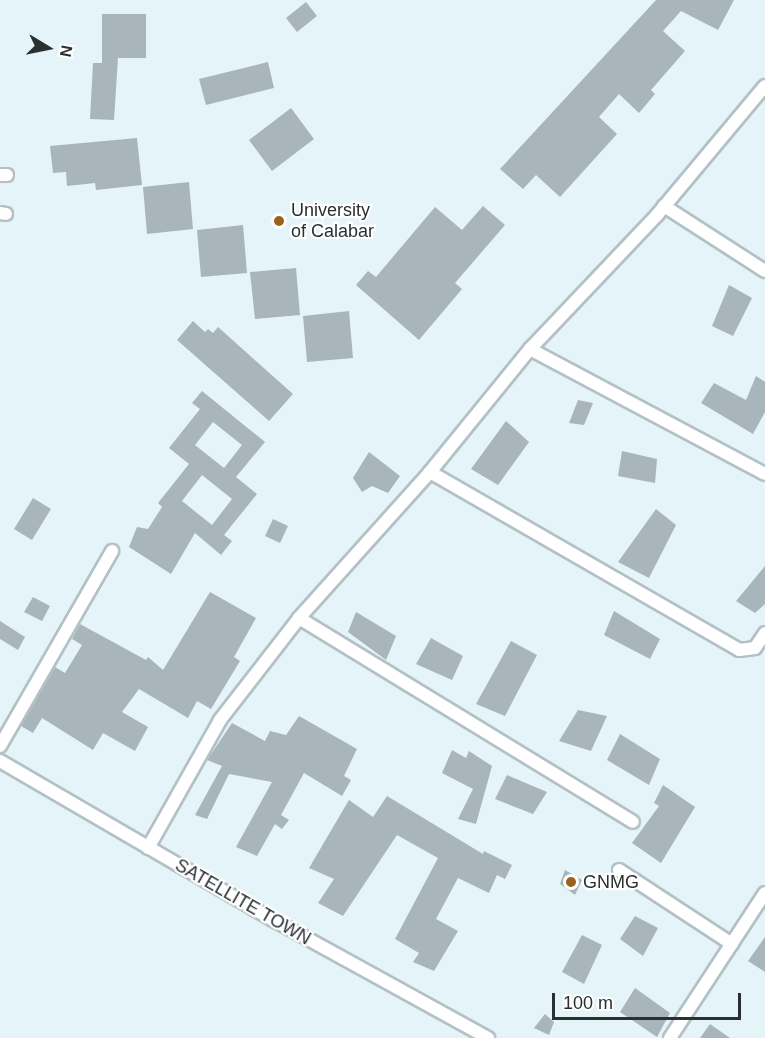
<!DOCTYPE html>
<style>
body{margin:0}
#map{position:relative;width:765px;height:1038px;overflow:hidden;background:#e4f4f8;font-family:Arial,sans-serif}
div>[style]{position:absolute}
.building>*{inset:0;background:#a8b6bb}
.roads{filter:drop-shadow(2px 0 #b3c1c6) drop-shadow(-2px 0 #b3c1c6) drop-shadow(0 2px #b3c1c6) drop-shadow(0 -2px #b3c1c6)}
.street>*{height:12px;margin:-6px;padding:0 6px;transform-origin:6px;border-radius:6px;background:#fff}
.dots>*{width:16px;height:16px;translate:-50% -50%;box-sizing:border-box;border:3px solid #fff;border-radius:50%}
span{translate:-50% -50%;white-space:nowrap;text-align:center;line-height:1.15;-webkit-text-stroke:4.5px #fff;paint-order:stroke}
.poi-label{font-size:18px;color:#2a2f31}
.left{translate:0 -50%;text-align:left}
.street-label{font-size:18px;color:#2a2f31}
.north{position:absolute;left:18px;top:18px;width:60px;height:60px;-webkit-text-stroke:4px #fff;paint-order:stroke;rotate:100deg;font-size:16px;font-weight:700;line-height:24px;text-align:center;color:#2a2f31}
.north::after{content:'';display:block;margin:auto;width:21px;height:27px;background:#2a2f31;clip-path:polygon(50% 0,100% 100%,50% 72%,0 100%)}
.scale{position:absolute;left:552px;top:993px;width:189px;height:27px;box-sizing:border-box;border:3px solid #2a2f31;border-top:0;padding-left:8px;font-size:18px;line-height:21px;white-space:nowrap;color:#2a2f31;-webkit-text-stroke:4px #fff;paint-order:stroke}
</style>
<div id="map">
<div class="building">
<div style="clip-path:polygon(656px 0,734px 0,718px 30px,681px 11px,663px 31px,685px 51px,651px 90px,655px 94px,639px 113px,619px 94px,599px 117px,617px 134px,560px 197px,536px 175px,523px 189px,500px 169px)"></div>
<div style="clip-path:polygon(306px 2px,317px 16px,297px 32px,286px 18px)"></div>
<div style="clip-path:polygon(102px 14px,146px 14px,146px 58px,118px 58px,114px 120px,90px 119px,93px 63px,102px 63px)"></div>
<div style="clip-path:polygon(268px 62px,274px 88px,206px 105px,199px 79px)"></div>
<div style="clip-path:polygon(291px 108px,314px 139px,272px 171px,249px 140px)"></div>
<div style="clip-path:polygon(137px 138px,142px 185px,96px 190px,95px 183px,67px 186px,66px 172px,53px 173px,50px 146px)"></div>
<div style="clip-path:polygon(189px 182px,193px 229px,147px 234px,143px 187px)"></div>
<div style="clip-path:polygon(483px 206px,505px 225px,455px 283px,462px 289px,419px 340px,356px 285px,368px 271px,376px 277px,435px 207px,462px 230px)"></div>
<div style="clip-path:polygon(243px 225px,247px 273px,201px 277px,197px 230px)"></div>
<div style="clip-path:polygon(296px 268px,300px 315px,255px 319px,250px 272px)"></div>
<div style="clip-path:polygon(729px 285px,752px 298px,733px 336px,712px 326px)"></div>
<div style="clip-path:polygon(349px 311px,353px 358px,307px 362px,303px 316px)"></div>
<div style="clip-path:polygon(193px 321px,205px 332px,208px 329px,213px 333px,218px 327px,293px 394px,269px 421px,177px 340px)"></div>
<div style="clip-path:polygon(756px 376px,765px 382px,765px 412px,753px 434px,701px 403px,714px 383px,746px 400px)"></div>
<div style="clip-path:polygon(evenodd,202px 391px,265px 442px,236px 477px,257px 494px,224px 535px,232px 541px,221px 555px,195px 533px,171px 574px,129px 547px,137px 527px,148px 529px,162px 507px,158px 503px,189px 464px,169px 448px,200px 409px,192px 403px,202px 391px,213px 422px,242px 445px,224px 468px,195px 445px,213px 422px,202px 391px,202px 475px,232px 499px,212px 525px,182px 501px,202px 475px)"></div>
<div style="clip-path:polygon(578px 400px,593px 403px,584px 425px,569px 423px)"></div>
<div style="clip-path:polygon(506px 421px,529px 442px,498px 485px,471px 469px)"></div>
<div style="clip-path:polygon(622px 451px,657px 459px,655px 483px,618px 476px)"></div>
<div style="clip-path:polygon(369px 452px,400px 476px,388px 493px,372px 486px,362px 492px,353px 478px)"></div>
<div style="clip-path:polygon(33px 498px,51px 509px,32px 540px,14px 529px)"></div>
<div style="clip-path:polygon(656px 509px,676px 525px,649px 578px,618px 562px)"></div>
<div style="clip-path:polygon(273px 519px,288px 526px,280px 543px,265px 536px)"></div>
<div style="clip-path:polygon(765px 566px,765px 604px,755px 613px,736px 601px)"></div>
<div style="clip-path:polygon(210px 592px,256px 618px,234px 657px,240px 661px,211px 709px,197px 701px,188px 718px,139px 689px,122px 712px,148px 727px,135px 751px,103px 733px,93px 750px,42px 718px,33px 733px,21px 726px,55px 667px,65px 673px,82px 645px,72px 639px,80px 624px,146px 660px,148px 657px,163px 670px)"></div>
<div style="clip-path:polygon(33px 597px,50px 606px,42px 621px,24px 612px)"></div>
<div style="clip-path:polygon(614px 611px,660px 639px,650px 659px,604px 635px)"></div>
<div style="clip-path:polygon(356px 612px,396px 636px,386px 660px,348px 632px)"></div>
<div style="clip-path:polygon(0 621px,25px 637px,18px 650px,0 639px)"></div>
<div style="clip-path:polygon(431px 638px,463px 656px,452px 680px,416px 664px)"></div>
<div style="clip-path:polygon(511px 641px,537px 655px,505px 716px,476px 704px)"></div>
<div style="clip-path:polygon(578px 710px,607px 716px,591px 751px,559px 741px)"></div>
<div style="clip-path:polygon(299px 716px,357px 749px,344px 776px,351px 780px,342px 796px,304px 773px,281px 815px,289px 820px,282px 829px,275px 824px,257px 856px,236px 847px,272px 782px,229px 774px,207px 819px,195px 815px,222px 766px,207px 760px,232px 723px,265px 741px,270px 731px,286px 735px)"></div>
<div style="clip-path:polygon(620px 734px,660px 759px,649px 785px,607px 760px)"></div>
<div style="clip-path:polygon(452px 750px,466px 758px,469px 751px,492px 766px,476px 824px,458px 819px,473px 789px,442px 773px)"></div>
<div style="clip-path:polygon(507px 775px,547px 792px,533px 814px,495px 799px)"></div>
<div style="clip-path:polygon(663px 785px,695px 807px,661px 863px,632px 843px,659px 806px,654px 803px)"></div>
<div style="clip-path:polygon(387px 796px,483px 854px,484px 851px,512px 865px,505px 879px,497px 875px,489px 893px,458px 878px,436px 919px,458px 931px,434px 971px,413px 962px,419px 953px,395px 939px,438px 858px,397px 835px,343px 916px,318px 903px,334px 879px,309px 868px,349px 800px,373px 817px)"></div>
<div style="clip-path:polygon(565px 870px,582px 880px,575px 895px,560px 884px)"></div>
<div style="clip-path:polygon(635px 916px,658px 928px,643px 956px,620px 939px)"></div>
<div style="clip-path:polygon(582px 935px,602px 945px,584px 984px,562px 972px)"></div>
<div style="clip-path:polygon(765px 937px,765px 972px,748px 961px)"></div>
<div style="clip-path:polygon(635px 988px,670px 1013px,657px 1037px,620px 1012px)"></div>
<div style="clip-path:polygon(545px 1014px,554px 1022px,549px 1035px,534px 1028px)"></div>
<div style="clip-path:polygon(710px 1024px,730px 1038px,700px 1038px)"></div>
</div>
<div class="roads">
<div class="street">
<div style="left:0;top:175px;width:7px"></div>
<div style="left:664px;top:206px;width:120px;rotate:32.8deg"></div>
<div style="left:0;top:213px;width:6px;rotate:9deg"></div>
<div style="left:530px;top:349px;width:266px;rotate:28deg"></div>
<div style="left:430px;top:472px;width:357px;rotate:29.9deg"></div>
<div style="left:739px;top:650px;width:16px;rotate:-7deg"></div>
<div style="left:755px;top:648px;width:18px;rotate:-56deg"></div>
<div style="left:299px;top:618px;width:391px;rotate:31.4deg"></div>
<div style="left:0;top:746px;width:225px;rotate:-60.1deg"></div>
<div style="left:0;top:761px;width:320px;rotate:30.2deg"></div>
<div style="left:277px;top:922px;width:241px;rotate:28.8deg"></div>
<div style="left:148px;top:848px;width:147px;rotate:-60.6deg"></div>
<div style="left:220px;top:720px;width:129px;rotate:-52.2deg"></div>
<div style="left:299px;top:618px;width:196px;rotate:-48.1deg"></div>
<div style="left:430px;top:472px;width:159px;rotate:-50.9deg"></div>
<div style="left:530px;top:349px;width:185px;rotate:-46.5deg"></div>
<div style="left:657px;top:215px;width:168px;rotate:-50.1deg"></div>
<div style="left:619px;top:870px;width:135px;rotate:33.2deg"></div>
<div style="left:670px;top:1038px;width:173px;rotate:-56.8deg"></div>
</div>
</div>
<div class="dots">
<div style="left:279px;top:221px;background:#9a631d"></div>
<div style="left:571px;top:882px;background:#9a631d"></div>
</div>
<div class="poi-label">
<span class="left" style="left:291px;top:221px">University<br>of Calabar</span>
<span class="left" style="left:583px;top:882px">GNMG</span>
</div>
<div class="street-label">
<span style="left:243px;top:902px;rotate:30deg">SATELLITE TOWN</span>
</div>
<div class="north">N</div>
<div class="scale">100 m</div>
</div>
